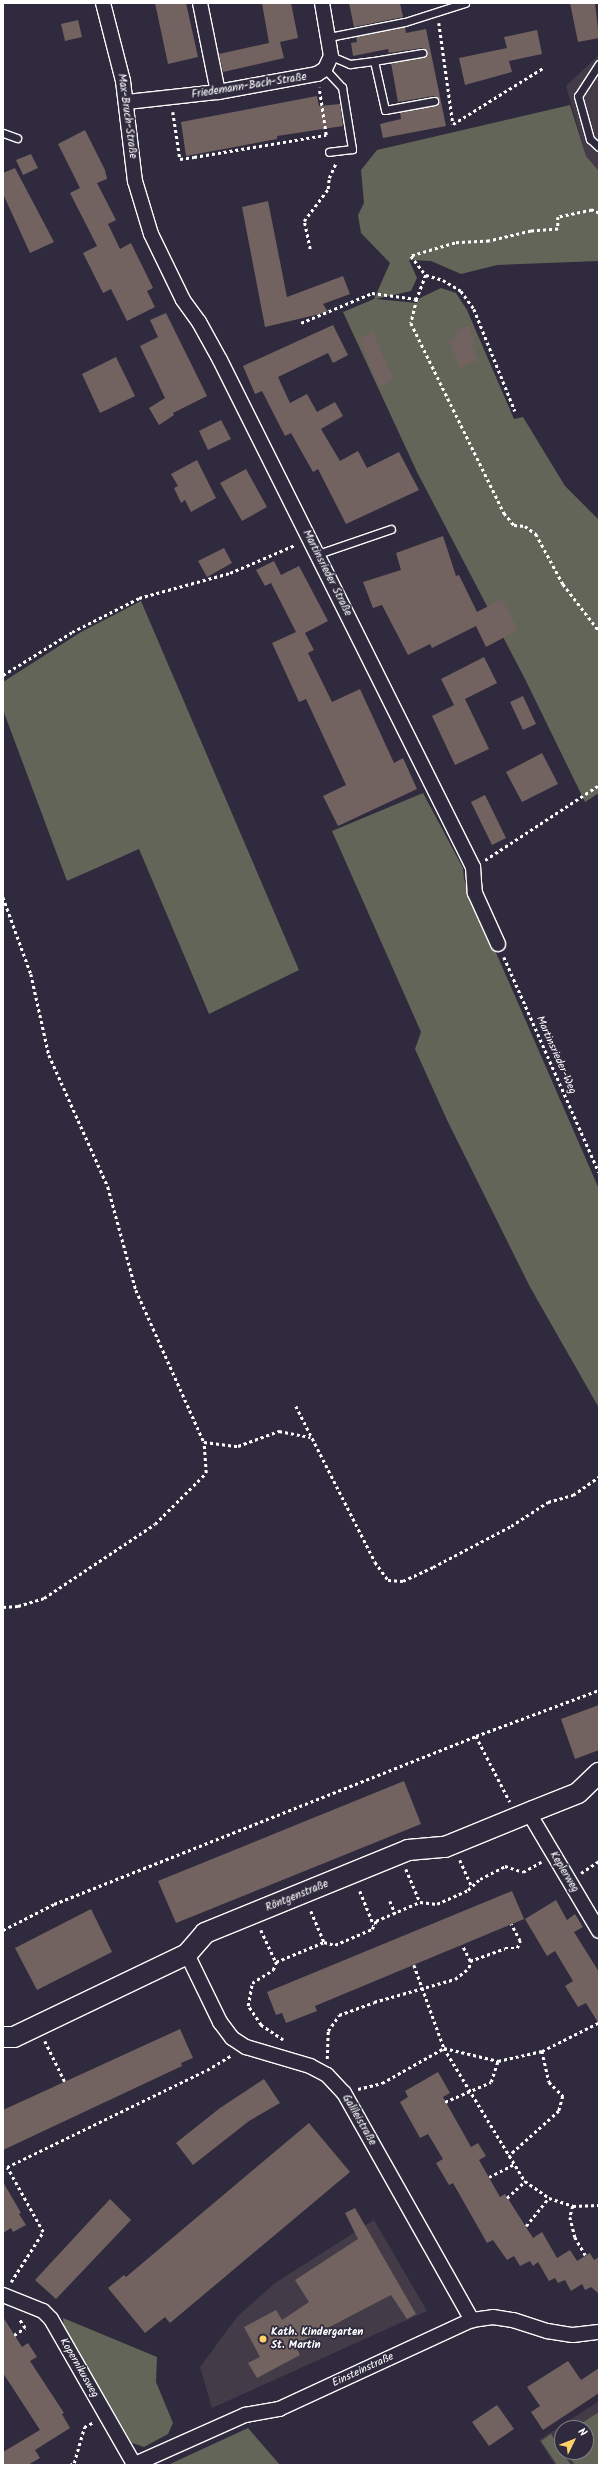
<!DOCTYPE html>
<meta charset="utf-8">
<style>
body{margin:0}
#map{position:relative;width:602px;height:2468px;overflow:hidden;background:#2f2a3d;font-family:Kalam,sans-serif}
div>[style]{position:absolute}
.built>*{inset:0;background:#433b48}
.green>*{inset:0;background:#626557}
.building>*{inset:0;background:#726360}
.path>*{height:2.5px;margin-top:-1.25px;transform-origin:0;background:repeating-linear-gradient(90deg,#fff 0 3px,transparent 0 6px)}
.roads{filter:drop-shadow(1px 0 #fff) drop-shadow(-1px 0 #fff) drop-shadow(0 1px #fff) drop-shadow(0 -1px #fff)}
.lane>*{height:7px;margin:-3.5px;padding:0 3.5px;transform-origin:3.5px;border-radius:3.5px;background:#2f2a3d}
.street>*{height:14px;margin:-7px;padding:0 7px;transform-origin:7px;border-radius:7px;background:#2f2a3d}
.secondary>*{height:20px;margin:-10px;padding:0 10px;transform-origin:10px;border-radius:10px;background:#2f2a3d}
.dots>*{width:11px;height:11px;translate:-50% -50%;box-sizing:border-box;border:2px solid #2f2a3d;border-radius:50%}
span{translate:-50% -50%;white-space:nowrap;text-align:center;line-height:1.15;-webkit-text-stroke:3.5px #2f2a3d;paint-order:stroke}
.street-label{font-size:11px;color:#fff}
.poi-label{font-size:11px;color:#fff;font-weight:700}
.left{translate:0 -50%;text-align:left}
.frame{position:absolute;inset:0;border:4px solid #fff;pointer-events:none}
.north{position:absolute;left:554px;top:2420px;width:40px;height:40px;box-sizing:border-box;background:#2f2a3d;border:1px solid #827f8b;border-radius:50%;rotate:47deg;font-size:11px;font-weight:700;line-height:16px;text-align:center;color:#fff}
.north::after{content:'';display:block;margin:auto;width:14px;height:18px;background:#ffd166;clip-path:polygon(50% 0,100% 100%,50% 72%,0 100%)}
</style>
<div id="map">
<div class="built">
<div style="clip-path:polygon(599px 55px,599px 171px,586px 156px,566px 86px)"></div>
<div style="clip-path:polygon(374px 2220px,427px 2311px,212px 2408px,200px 2367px,237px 2317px,275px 2283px)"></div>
<div style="clip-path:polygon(evenodd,599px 2401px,599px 2465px,555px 2465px,539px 2440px,599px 2401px,562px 2428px,586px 2428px,586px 2452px,562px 2452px,562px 2428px)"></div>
</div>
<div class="green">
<div style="clip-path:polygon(570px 105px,586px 156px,599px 171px,599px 261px,497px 265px,461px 274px,431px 261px,409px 260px,417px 278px,411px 291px,376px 299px,417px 303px,420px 298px,441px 288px,456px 293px,467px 310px,514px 419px,523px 417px,565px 486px,599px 520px,599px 793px,585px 802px,526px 681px,417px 472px,343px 312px,374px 299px,390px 263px,361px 233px,358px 215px,364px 203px,361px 170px,377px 150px)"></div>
<div style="clip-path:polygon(141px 601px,299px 970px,209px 1014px,139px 849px,67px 881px,3px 710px,3px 682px,81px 632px)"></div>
<div style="clip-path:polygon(423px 793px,463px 868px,464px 879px,599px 1189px,599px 1408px,530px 1287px,447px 1120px,415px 1049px,421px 1032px,332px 831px)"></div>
<div style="clip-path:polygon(63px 2318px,157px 2357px,156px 2382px,173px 2423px,168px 2434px,144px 2447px,132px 2443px,64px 2328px)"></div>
<div style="clip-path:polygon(599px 2412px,599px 2465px,575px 2465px,566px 2452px,586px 2452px,586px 2428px,574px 2428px)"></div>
<div style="clip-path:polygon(248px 2428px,280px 2465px,168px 2465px)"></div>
<div style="clip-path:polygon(551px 2434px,562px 2452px,571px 2465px,557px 2465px,541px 2441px)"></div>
</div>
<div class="building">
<div style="clip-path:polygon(155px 3px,186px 3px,198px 57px,168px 64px)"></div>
<div style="clip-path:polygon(262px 3px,291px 3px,298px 38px,280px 42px,284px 58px,223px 72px,219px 54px,269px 43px)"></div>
<div style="clip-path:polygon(349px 3px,400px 3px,403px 17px,354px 27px)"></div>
<div style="clip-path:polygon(570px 3px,595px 3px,599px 38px,578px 42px)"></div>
<div style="clip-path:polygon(78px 20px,82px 37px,65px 41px,61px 24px)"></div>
<div style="clip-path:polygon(405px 27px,406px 33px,426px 29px,446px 126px,383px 138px,380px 124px,401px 119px,400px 112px,439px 103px,438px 98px,433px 96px,398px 102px,391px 63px,423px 58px,427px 52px,422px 48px,389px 53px,388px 49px,353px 56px,351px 43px,357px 42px,356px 37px)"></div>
<div style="clip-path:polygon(537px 30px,542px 54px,509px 61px,512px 72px,465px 85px,459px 58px,507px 48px,504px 37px)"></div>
<div style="clip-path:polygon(317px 96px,319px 106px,340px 104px,343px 126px,277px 136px,277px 139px,186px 156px,181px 122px)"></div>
<div style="clip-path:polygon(85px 130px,105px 170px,107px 179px,97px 183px,116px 220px,108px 224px,120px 249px,131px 243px,153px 288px,147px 291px,155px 307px,127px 321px,111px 289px,103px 293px,83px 253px,97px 246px,70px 193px,80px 188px,58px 144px)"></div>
<div style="clip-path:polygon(31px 154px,38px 168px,23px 175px,16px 160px)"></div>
<div style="clip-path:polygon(15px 168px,54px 242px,30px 253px,3px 194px,3px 173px)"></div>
<div style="clip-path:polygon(268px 201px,287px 297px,343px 276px,350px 294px,323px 304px,328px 312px,265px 327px,242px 207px)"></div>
<div style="clip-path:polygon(166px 313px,207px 396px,173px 413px,174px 415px,159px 425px,149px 408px,165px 398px,140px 346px,158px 337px,150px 320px)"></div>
<div style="clip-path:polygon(333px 325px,348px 355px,333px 363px,328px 353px,278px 377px,290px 403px,307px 394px,317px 412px,335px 402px,343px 416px,321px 429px,340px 461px,358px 451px,367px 468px,399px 452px,419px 490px,346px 524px,318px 469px,313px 472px,291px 433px,285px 436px,262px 391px,255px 394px,243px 366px)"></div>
<div style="clip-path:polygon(469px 325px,475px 343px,471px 344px,478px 360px,460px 368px,449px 340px,457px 337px,455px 331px)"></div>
<div style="clip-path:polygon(373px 332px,394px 380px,379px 387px,359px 338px)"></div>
<div style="clip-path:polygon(116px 357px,135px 396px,100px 413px,82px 374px)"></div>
<div style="clip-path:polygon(221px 420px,231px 439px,208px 450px,199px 431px)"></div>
<div style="clip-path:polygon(197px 460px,216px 498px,191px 512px,185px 500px,181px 503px,174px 488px,178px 486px,171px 474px)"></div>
<div style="clip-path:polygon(246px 469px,267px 507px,242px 521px,220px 483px)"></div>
<div style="clip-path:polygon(443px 536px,456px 576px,459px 575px,477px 612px,502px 599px,518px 630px,486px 647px,476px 626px,432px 648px,430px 644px,408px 655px,382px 605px,373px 608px,363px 582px,401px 570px,396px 553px)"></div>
<div style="clip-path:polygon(224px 548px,232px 563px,207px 577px,198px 561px)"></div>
<div style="clip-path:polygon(274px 561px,281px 575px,299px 566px,328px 621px,305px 633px,314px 650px,308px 653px,332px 702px,360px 689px,394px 763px,403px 758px,417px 789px,338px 826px,323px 796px,346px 785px,306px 699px,299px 702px,272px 643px,296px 632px,271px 583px,265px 586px,256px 570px)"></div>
<div style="clip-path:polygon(484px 657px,497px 683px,465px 699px,489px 749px,455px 765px,432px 716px,454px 705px,441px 679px)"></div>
<div style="clip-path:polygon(523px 696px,536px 724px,523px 730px,510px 702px)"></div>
<div style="clip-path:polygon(542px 753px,558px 784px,522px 802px,506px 772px)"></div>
<div style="clip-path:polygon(485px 795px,506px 838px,492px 845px,471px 802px)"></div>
<div style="clip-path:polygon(599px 1705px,599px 1750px,575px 1759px,561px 1719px)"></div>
<div style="clip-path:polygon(404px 1781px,421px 1824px,176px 1923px,158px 1881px)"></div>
<div style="clip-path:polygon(512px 1891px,524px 1919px,315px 2006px,317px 2011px,286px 2023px,282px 2013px,276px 2015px,267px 1992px)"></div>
<div style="clip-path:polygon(556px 1900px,567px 1920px,575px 1914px,583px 1927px,574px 1932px,599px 1972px,599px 2024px,586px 2003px,578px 2007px,565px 1986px,573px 1981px,555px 1951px,547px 1956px,525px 1919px)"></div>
<div style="clip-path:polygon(91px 1909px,112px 1952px,37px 1990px,15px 1948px)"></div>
<div style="clip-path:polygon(180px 2029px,193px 2058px,181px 2063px,182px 2066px,3px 2150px,3px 2110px)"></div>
<div style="clip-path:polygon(438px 2072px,450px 2093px,443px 2097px,471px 2147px,478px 2143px,486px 2156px,479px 2160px,500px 2197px,505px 2194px,533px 2238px,542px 2232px,557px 2258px,570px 2250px,577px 2261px,590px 2253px,594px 2260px,599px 2257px,599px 2294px,591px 2287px,585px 2290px,582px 2284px,571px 2291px,565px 2280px,558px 2283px,555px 2278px,549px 2281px,538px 2262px,533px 2266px,530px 2261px,520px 2266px,514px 2256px,507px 2260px,493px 2240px,487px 2243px,453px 2183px,449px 2185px,436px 2163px,443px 2159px,428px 2134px,420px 2138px,400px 2102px,408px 2097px,405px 2091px)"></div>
<div style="clip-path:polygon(264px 2079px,280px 2103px,249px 2121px,193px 2165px,176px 2143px,220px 2108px)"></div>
<div style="clip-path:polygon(309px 2123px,350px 2172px,170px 2323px,165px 2317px,145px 2333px,108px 2288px,124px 2275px,126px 2277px)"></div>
<div style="clip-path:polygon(3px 2182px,21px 2213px,19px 2214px,26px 2225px,13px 2232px,11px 2228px,3px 2233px)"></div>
<div style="clip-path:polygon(110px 2199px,131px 2220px,56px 2299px,35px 2280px)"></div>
<div style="clip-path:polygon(355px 2208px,416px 2314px,407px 2319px,391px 2295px,295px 2345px,300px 2355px,257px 2378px,248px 2363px,260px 2357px,244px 2327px,276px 2310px,282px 2320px,309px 2302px,295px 2280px,358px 2239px,345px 2213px)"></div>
<div style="clip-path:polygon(3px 2317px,22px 2347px,28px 2343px,37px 2357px,30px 2361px,64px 2413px,62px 2414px,70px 2428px,35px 2450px,40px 2458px,28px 2465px,3px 2465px,3px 2452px,40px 2430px,3px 2373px)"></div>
<div style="clip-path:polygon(568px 2361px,581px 2380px,599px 2368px,599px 2393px,543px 2430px,531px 2412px,540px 2406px,527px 2387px)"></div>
<div style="clip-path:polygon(497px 2405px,514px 2429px,489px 2446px,472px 2422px)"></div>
</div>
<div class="path">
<div style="left:439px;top:23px;width:102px;rotate:82.1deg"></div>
<div style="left:453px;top:124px;width:106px;rotate:-31.9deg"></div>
<div style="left:173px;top:112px;width:48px;rotate:81.5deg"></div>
<div style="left:180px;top:159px;width:14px;rotate:-8deg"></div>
<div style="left:194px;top:157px;width:134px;rotate:-9.5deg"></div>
<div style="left:326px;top:135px;width:48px;rotate:-98.5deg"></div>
<div style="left:599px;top:213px;width:8px;rotate:-157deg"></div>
<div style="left:592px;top:210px;width:35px;rotate:168deg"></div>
<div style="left:558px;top:217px;width:12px;rotate:90deg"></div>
<div style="left:558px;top:229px;width:27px;rotate:176deg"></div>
<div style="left:531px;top:231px;width:43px;rotate:166.6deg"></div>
<div style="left:489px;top:241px;width:34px;rotate:177deg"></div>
<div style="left:455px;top:243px;width:46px;rotate:163.5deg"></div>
<div style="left:411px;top:256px;width:24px;rotate:52deg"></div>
<div style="left:426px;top:275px;width:26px;rotate:111deg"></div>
<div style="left:417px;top:299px;width:25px;rotate:104deg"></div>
<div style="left:411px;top:323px;width:212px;rotate:63.9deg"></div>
<div style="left:504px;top:513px;width:16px;rotate:50deg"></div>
<div style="left:514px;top:525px;width:11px;rotate:5deg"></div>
<div style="left:525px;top:526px;width:14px;rotate:36deg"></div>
<div style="left:536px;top:534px;width:57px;rotate:61.6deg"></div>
<div style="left:563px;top:584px;width:59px;rotate:52.5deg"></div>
<div style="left:310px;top:249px;width:29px;rotate:-102deg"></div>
<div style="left:304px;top:221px;width:40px;rotate:-53deg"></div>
<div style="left:328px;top:189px;width:11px;rotate:-85deg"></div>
<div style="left:329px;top:178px;width:17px;rotate:-65deg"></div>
<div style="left:426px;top:275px;width:18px;rotate:16deg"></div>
<div style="left:443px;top:280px;width:21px;rotate:31deg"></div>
<div style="left:461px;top:291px;width:22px;rotate:54deg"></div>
<div style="left:474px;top:309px;width:110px;rotate:68.1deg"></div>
<div style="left:301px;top:323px;width:77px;rotate:-22.9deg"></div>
<div style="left:372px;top:293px;width:45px;rotate:7.6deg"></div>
<div style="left:3px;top:675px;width:81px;rotate:-31.9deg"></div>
<div style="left:72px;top:632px;width:75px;rotate:-26.9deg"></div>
<div style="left:139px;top:598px;width:94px;rotate:-15.4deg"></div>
<div style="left:230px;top:573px;width:71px;rotate:-23.3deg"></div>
<div style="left:485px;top:860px;width:136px;rotate:-33.3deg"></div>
<div style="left:3px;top:897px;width:82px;rotate:70deg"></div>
<div style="left:31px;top:974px;width:83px;rotate:77.5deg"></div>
<div style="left:49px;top:1055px;width:145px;rotate:65.9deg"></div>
<div style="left:108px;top:1187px;width:107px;rotate:74.8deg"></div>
<div style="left:136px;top:1290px;width:167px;rotate:65.9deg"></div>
<div style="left:204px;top:1442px;width:34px;rotate:7deg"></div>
<div style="left:238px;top:1446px;width:44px;rotate:-20.1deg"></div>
<div style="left:279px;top:1431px;width:32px;rotate:11deg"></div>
<div style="left:504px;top:957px;width:235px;rotate:66.2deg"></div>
<div style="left:296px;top:1406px;width:175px;rotate:63.1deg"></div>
<div style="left:375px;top:1562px;width:22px;rotate:54deg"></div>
<div style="left:388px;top:1580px;width:15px;rotate:4deg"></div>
<div style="left:403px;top:1581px;width:33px;rotate:-25deg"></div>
<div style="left:433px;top:1567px;width:88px;rotate:-27.7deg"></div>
<div style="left:511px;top:1526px;width:44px;rotate:-33deg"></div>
<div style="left:548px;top:1502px;width:26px;rotate:-16deg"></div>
<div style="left:573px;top:1495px;width:32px;rotate:-35deg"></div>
<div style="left:3px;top:1607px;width:15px;rotate:-4deg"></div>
<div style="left:18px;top:1606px;width:27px;rotate:-17deg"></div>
<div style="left:44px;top:1598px;width:133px;rotate:-33.7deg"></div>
<div style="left:155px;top:1524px;width:72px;rotate:-45deg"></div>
<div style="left:206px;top:1473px;width:31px;rotate:-94deg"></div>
<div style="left:476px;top:1736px;width:131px;rotate:-20.5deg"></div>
<div style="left:460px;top:1860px;width:30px;rotate:66deg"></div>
<div style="left:406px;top:1869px;width:36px;rotate:67deg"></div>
<div style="left:581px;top:1873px;width:22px;rotate:-34deg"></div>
<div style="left:360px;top:1891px;width:37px;rotate:68deg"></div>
<div style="left:390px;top:1901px;width:13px;rotate:67deg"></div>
<div style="left:311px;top:1911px;width:34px;rotate:67deg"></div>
<div style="left:3px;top:1930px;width:57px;rotate:-27deg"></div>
<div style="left:54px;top:1904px;width:454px;rotate:-21.7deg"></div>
<div style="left:476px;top:1736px;width:74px;rotate:62.7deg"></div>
<div style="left:261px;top:1930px;width:35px;rotate:65deg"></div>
<div style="left:470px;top:1961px;width:37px;rotate:-20deg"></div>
<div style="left:505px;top:1948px;width:12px"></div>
<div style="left:517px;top:1948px;width:8px;rotate:-67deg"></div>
<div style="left:520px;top:1941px;width:19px;rotate:-118deg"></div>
<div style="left:414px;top:1965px;width:88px;rotate:70.1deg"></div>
<div style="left:444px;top:2048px;width:56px;rotate:13.5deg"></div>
<div style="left:498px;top:2061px;width:45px;rotate:-12.8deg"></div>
<div style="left:542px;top:2051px;width:32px;rotate:77deg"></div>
<div style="left:549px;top:2082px;width:20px;rotate:45deg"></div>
<div style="left:563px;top:2096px;width:16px;rotate:105deg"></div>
<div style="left:559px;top:2111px;width:67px;rotate:138deg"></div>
<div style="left:283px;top:2040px;width:27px;rotate:-146deg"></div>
<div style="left:261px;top:2025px;width:23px;rotate:-124deg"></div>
<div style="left:248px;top:2006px;width:23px;rotate:-80deg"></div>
<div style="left:252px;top:1983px;width:25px;rotate:-32deg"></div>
<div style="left:273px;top:1970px;width:9px;rotate:-69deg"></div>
<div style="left:276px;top:1962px;width:52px;rotate:-22.6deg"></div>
<div style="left:324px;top:1942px;width:11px;rotate:15deg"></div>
<div style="left:335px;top:1945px;width:40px;rotate:-23.4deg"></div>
<div style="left:372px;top:1929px;width:9px;rotate:-63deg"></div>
<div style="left:376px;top:1921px;width:48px;rotate:-23.4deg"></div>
<div style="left:420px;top:1902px;width:17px;rotate:7deg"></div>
<div style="left:437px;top:1904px;width:34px;rotate:-24deg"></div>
<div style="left:468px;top:1890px;width:16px;rotate:-43deg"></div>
<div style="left:480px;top:1879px;width:28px;rotate:-27deg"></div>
<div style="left:505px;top:1866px;width:19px;rotate:18deg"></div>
<div style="left:523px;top:1872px;width:21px;rotate:-29deg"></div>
<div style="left:45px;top:2041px;width:46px;rotate:64deg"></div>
<div style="left:542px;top:2051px;width:63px;rotate:-26.6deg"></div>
<div style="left:327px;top:2059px;width:28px;rotate:-88deg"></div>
<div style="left:328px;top:2031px;width:19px;rotate:-55deg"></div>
<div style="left:339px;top:2015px;width:37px;rotate:-20deg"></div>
<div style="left:374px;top:2002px;width:84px;rotate:-15.9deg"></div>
<div style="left:455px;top:1979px;width:18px;rotate:-38deg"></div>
<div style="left:469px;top:1968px;width:7px;rotate:-82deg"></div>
<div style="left:470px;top:1961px;width:18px;rotate:-117deg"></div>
<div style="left:358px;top:2089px;width:25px;rotate:-14deg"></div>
<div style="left:382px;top:2083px;width:71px;rotate:-29.4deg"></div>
<div style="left:444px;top:2048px;width:156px;rotate:58.7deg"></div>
<div style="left:525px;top:2181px;width:29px;rotate:35deg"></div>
<div style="left:549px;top:2198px;width:25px;rotate:18deg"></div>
<div style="left:573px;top:2206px;width:26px;rotate:-2deg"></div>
<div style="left:445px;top:2102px;width:50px;rotate:-23.5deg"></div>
<div style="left:491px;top:2082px;width:22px;rotate:-72deg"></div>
<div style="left:489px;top:2177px;width:28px;rotate:-27deg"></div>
<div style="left:507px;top:2198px;width:25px;rotate:-43deg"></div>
<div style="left:573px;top:2206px;width:11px;rotate:105deg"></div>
<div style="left:570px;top:2217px;width:21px;rotate:76deg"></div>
<div style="left:575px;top:2237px;width:22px;rotate:60deg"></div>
<div style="left:526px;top:2226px;width:36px;rotate:-51deg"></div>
<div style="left:11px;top:2282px;width:59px;rotate:-57.4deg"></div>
<div style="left:43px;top:2232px;width:74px;rotate:-119deg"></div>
<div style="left:7px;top:2167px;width:222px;rotate:-25.9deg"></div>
<div style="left:207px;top:2070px;width:29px;rotate:-31deg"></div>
<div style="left:14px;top:2335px;width:13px;rotate:-32deg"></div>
<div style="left:25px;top:2328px;width:11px;rotate:-124deg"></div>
<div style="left:70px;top:2465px;width:4px;rotate:-27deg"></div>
<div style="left:74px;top:2463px;width:37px;rotate:-74deg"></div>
<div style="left:84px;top:2427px;width:11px;rotate:-27deg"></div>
</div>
<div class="roads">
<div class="lane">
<div style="left:329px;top:37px;width:77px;rotate:-11.2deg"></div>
<div style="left:405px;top:22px;width:63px;rotate:-17.6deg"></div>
<div style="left:331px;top:56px;width:21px;rotate:23deg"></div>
<div style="left:350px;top:64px;width:24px;rotate:-7deg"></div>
<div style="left:374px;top:61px;width:50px;rotate:77.3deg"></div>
<div style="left:385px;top:110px;width:50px;rotate:-10.4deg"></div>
<div style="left:374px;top:61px;width:49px;rotate:-9.5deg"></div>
<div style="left:599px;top:64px;width:38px;rotate:123deg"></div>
<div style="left:578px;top:96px;width:45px;rotate:74.4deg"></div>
<div style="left:590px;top:139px;width:12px;rotate:42deg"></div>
<div style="left:325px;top:69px;width:25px;rotate:47deg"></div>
<div style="left:342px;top:87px;width:63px;rotate:80.8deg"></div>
<div style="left:352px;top:149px;width:23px;rotate:173deg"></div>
<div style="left:3px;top:133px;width:15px;rotate:20deg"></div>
<div style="left:318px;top:554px;width:77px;rotate:-18.9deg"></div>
</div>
<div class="street">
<div style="left:103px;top:3px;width:81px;rotate:75.6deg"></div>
<div style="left:123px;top:81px;width:101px;rotate:83.2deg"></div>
<div style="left:135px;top:181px;width:55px;rotate:73.2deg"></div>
<div style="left:151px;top:234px;width:73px;rotate:64.1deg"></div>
<div style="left:183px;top:300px;width:27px;rotate:54deg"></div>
<div style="left:199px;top:322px;width:43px;rotate:61.1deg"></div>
<div style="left:220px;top:360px;width:567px;rotate:63.48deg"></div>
<div style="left:473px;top:867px;width:26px;rotate:86deg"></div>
<div style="left:475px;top:893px;width:56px;rotate:65.7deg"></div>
<div style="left:200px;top:3px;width:91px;rotate:78.6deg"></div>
<div style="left:127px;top:102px;width:92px;rotate:-6.3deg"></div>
<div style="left:218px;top:92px;width:101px;rotate:-10.3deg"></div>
<div style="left:317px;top:74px;width:9px;rotate:-32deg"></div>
<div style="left:325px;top:69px;width:14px;rotate:-65deg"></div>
<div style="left:331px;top:56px;width:54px;rotate:-99.6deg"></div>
<div style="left:529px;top:1813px;width:137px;rotate:59.3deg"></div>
<div style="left:187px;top:1954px;width:76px;rotate:64.1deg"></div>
<div style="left:220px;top:2022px;width:20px;rotate:53deg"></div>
<div style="left:232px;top:2038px;width:17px;rotate:33deg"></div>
<div style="left:246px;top:2047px;width:67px;rotate:16.5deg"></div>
<div style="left:310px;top:2066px;width:19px;rotate:28deg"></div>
<div style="left:327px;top:2075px;width:25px;rotate:47deg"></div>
<div style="left:344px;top:2093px;width:261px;rotate:60.6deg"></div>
<div style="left:3px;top:2295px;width:43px;rotate:21.8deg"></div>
<div style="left:43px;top:2311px;width:11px;rotate:45deg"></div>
<div style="left:51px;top:2319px;width:167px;rotate:60.2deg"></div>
<div style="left:133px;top:2465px;width:123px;rotate:-24.1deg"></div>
<div style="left:245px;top:2415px;width:35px;rotate:-10deg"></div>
<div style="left:279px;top:2409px;width:213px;rotate:-24.8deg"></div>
<div style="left:472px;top:2320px;width:21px;rotate:-8deg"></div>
<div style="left:493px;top:2317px;width:20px;rotate:9deg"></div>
<div style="left:513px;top:2320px;width:36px;rotate:18deg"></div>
<div style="left:547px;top:2331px;width:26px;rotate:9deg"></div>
<div style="left:573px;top:2335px;width:26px;rotate:-7deg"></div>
</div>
<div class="secondary">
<div style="left:3px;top:2037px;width:11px"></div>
<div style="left:14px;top:2037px;width:192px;rotate:-25.6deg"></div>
<div style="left:187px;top:1954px;width:28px;rotate:-49deg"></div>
<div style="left:205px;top:1933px;width:219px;rotate:-22.2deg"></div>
<div style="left:408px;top:1850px;width:37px;rotate:-5deg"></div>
<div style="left:445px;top:1847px;width:95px;rotate:-22.2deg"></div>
<div style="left:533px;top:1811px;width:48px;rotate:-21.8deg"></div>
<div style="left:578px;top:1793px;width:29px;rotate:-44deg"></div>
</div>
</div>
<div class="dots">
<div style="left:263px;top:2339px;background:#ffd166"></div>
</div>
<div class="street-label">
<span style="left:249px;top:86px;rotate:-9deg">Friedemann-Bach-Straße</span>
<span style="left:127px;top:116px;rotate:82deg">Max-Bruch-Straße</span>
<span style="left:327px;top:573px;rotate:63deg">Martinsrieder Straße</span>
<span style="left:556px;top:1055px;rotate:66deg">Martinsrieder-Weg</span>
<span style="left:564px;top:1872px;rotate:59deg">Keplerweg</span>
<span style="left:297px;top:1896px;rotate:-22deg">Röntgenstraße</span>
<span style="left:359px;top:2120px;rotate:60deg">Galileistraße</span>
<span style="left:79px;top:2368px;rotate:60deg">Kopernikusweg</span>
<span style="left:363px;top:2370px;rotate:-25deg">Einsteinstraße</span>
</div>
<div class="poi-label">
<span class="left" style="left:271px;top:2339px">Kath. Kindergarten<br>St. Martin</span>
</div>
<div class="frame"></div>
<div class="north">N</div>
</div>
